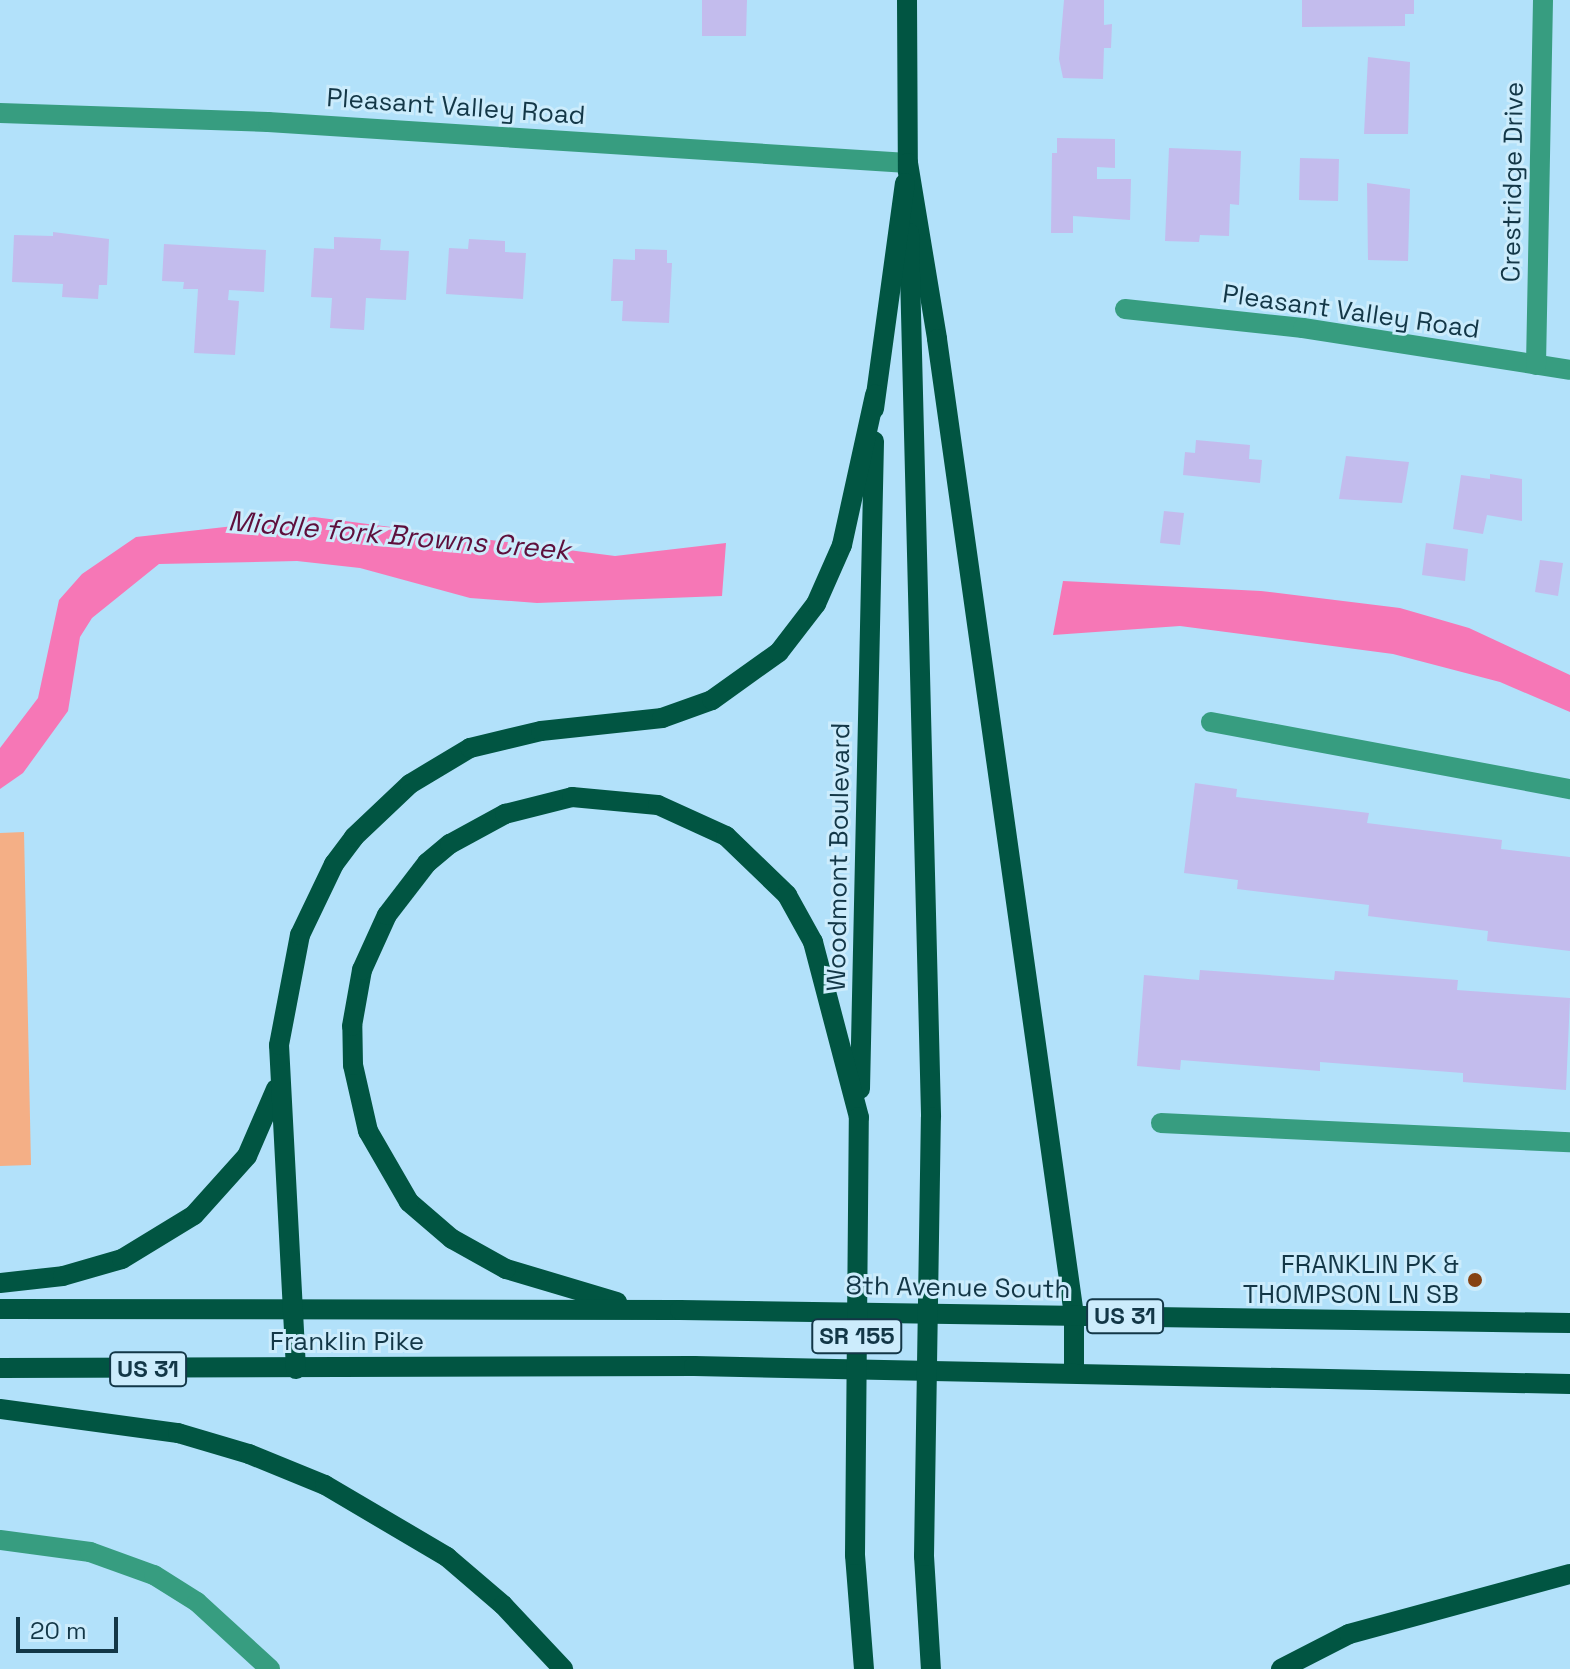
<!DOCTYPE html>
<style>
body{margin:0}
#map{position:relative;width:1570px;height:1669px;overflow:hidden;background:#b2e1fa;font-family:"Space Grotesk",sans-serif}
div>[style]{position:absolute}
.green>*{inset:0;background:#f4af86}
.water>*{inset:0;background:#f677b6}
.building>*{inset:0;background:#c3bced}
.minor>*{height:20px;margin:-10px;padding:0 10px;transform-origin:10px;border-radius:10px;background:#379d80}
.major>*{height:20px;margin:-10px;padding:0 10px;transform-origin:10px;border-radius:10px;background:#015542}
.major-bridge>*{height:20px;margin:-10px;padding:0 10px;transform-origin:10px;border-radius:10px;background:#015542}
.dots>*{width:22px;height:22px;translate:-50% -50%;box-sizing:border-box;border:4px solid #ccecfc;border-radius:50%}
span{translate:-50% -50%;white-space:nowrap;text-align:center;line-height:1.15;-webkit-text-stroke:6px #ccecfc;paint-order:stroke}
.shield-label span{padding:2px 6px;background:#ccecfc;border:2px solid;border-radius:6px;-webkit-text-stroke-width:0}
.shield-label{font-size:24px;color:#133747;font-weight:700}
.street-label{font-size:26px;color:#133747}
.poi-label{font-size:26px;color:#133747}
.right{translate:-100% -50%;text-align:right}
.water-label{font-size:28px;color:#5e0f3c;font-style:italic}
.scale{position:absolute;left:16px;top:1617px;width:102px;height:36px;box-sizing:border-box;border:4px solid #133747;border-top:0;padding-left:10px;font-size:24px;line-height:28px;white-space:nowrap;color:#133747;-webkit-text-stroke:6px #ccecfc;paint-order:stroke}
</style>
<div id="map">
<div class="green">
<div style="clip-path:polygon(24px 832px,31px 1165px,0 1166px,0 833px)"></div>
</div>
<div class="water">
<div style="clip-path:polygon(314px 517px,615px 556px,726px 543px,722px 596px,537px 603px,470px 598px,360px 568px,297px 561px,159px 564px,92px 618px,80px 637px,68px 711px,23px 773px,0 789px,0 748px,38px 698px,59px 600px,82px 574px,136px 537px)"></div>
<div style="clip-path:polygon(1063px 581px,1261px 591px,1400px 608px,1469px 628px,1570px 675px,1570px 712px,1500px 682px,1393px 654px,1180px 626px,1053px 635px)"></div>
</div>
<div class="building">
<div style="clip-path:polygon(702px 0,747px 0,746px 36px,702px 36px)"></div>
<div style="clip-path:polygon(1064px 0,1104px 0,1104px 25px,1112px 24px,1111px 48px,1104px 48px,1103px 79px,1063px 78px,1059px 59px)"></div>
<div style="clip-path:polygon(1302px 0,1414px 0,1414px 14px,1405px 14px,1405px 26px,1302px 27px)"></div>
<div style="clip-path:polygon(1368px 57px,1410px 62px,1408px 134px,1364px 134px)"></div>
<div style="clip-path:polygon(1057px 138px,1115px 139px,1115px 168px,1097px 167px,1097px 179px,1131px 179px,1130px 220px,1073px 216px,1073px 233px,1051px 233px,1052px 153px,1057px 153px)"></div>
<div style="clip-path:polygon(1169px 148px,1241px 151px,1239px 205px,1230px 204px,1229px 236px,1200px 235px,1199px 242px,1165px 241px)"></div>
<div style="clip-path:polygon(1300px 158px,1339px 159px,1338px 201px,1299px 200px)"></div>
<div style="clip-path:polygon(1367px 183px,1410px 189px,1408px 261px,1368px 260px)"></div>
<div style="clip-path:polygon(53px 232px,109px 239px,107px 285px,99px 285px,98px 299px,62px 297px,63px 284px,12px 282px,14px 235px,53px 236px)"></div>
<div style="clip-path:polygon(334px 237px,381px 239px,380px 250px,409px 251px,406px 300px,366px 298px,364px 330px,330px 328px,332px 298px,311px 297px,314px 248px,334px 249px)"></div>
<div style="clip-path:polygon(469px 239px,505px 241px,505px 252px,526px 253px,523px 299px,446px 294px,449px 248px,468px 249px)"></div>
<div style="clip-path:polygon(164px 244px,266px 250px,264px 292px,229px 290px,228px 300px,239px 301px,235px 355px,194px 353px,198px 289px,183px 289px,184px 282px,162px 281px)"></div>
<div style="clip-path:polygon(635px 249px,667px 250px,667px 263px,672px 263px,669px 323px,622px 321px,623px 301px,611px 301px,613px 259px,635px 260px)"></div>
<div style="clip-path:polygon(1196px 440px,1250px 445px,1249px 459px,1262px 460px,1260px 483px,1183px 475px,1185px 452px,1195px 453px)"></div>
<div style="clip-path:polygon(1346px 456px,1409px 462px,1402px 503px,1339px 499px)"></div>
<div style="clip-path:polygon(1490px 474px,1522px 479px,1522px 521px,1487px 515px,1483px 534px,1453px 529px,1461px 475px,1490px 479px)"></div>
<div style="clip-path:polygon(1164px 511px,1184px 513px,1180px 545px,1160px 543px)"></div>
<div style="clip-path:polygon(1426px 543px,1468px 549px,1465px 581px,1422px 575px)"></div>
<div style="clip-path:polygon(1540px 560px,1563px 563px,1558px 596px,1535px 592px)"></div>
<div style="clip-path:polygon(1195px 783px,1237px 789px,1236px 797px,1369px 813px,1367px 823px,1502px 840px,1501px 849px,1570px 857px,1570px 951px,1487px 941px,1488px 931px,1368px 916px,1369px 905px,1237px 889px,1238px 880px,1184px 873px)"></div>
<div style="clip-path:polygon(1200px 970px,1334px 980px,1335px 971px,1458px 980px,1457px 990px,1570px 998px,1566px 1090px,1463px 1082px,1463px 1073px,1320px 1062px,1320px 1071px,1181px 1060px,1180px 1070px,1137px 1066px,1144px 975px,1199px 980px)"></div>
</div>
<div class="minor">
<div style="left:0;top:113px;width:268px;rotate:1.9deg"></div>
<div style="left:268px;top:122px;width:641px;rotate:3.67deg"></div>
<div style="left:1125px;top:309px;width:179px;rotate:6.1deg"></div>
<div style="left:1303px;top:328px;width:270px;rotate:8.9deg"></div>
<div style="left:1536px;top:365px;width:365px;rotate:-88.9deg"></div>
<div style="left:1211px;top:722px;width:365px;rotate:10.6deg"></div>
<div style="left:1161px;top:1123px;width:409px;rotate:2.7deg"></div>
<div style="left:0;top:1540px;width:91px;rotate:7.6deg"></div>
<div style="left:90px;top:1552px;width:68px;rotate:19.8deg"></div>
<div style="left:154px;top:1575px;width:51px;rotate:32.1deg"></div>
<div style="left:197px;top:1602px;width:99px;rotate:42.5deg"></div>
</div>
<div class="major">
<div style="left:907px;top:0;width:173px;rotate:89.7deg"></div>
<div style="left:908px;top:163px;width:178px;rotate:80.6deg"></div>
<div style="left:937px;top:339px;width:986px;rotate:82.01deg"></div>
<div style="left:1074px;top:1315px;width:55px;rotate:90deg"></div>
<div style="left:909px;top:233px;width:884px;rotate:88.57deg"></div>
<div style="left:874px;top:409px;width:228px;rotate:-82.2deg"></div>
<div style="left:860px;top:1089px;width:648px;rotate:-88.76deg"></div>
<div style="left:0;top:1283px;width:63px;rotate:-6.3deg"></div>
<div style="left:63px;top:1276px;width:61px;rotate:-16.1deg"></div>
<div style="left:122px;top:1259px;width:84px;rotate:-31.4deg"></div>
<div style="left:194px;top:1215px;width:79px;rotate:-48.1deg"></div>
<div style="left:247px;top:1156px;width:73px;rotate:-66.6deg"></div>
<div style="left:617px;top:1302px;width:116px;rotate:-163.4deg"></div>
<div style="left:506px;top:1269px;width:62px;rotate:-150.9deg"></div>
<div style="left:452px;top:1239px;width:57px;rotate:-139.3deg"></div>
<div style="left:409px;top:1202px;width:82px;rotate:-120deg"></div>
<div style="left:368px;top:1131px;width:68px;rotate:-102.8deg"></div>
<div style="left:353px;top:1065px;width:39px;rotate:-91deg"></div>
<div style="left:352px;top:1026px;width:57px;rotate:-79.9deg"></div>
<div style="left:362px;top:970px;width:60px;rotate:-65.6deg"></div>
<div style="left:387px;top:915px;width:66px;rotate:-52.4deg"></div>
<div style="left:427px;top:863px;width:30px;rotate:-40deg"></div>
<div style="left:450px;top:844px;width:63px;rotate:-28.6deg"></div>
<div style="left:505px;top:814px;width:69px;rotate:-14.2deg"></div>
<div style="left:572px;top:797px;width:86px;rotate:5.3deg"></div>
<div style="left:658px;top:805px;width:75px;rotate:24.5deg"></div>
<div style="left:726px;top:836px;width:85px;rotate:44deg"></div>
<div style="left:787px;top:895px;width:54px;rotate:61deg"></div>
<div style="left:813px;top:942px;width:181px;rotate:75.3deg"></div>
<div style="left:0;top:1309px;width:680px;rotate:0.08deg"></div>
<div style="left:680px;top:1310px;width:890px;rotate:0.84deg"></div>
<div style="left:0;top:1368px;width:694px;rotate:-0.17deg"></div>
<div style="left:694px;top:1366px;width:876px;rotate:1.18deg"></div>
<div style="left:296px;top:1369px;width:324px;rotate:-93deg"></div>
<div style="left:279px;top:1045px;width:112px;rotate:-79.2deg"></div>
<div style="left:300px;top:935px;width:79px;rotate:-64.4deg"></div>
<div style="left:334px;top:864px;width:34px;rotate:-53deg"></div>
<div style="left:354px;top:837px;width:77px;rotate:-43.4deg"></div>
<div style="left:410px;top:784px;width:70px;rotate:-31deg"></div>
<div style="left:470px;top:748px;width:73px;rotate:-13.5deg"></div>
<div style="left:541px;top:731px;width:122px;rotate:-6.1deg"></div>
<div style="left:662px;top:718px;width:53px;rotate:-19.8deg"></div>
<div style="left:712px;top:700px;width:82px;rotate:-35.6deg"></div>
<div style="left:779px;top:652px;width:61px;rotate:-52.4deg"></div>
<div style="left:816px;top:604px;width:64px;rotate:-66.2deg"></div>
<div style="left:842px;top:545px;width:154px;rotate:-77.6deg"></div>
<div style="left:0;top:1409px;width:180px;rotate:7.7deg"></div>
<div style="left:178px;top:1433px;width:74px;rotate:16.5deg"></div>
<div style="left:249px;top:1454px;width:82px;rotate:22.2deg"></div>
<div style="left:325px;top:1485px;width:142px;rotate:30.5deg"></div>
<div style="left:447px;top:1557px;width:74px;rotate:40.6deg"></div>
<div style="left:503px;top:1605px;width:88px;rotate:46.8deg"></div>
<div style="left:855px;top:1555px;width:114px;rotate:85.5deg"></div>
<div style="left:924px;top:1556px;width:113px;rotate:86.5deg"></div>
<div style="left:1281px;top:1669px;width:76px;rotate:-27.2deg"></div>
<div style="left:1349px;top:1634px;width:229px;rotate:-15.2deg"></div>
</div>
<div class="major-bridge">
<div style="left:855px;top:1555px;width:438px;rotate:-89.5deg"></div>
<div style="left:924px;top:1556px;width:439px;rotate:-89.1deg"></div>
</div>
<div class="dots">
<div style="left:1475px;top:1280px;background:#864313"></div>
</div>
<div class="shield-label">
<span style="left:1125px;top:1316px">US 31</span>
<span style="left:857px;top:1336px">SR 155</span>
<span style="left:148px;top:1369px">US 31</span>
</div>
<div class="street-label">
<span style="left:456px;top:107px;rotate:4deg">Pleasant Valley Road</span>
<span style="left:1513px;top:182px;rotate:-89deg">Crestridge Drive</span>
<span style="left:1351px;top:312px;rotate:8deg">Pleasant Valley Road</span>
<span style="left:839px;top:857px;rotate:-89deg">Woodmont Boulevard</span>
<span style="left:958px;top:1288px;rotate:1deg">8th Avenue South</span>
<span style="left:347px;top:1342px">Franklin Pike</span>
</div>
<div class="poi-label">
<span class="right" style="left:1459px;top:1280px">FRANKLIN PK &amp;<br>THOMPSON LN SB</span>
</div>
<div class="water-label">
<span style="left:399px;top:535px;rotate:5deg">Middle fork Browns Creek</span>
</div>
<div class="scale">20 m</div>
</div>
